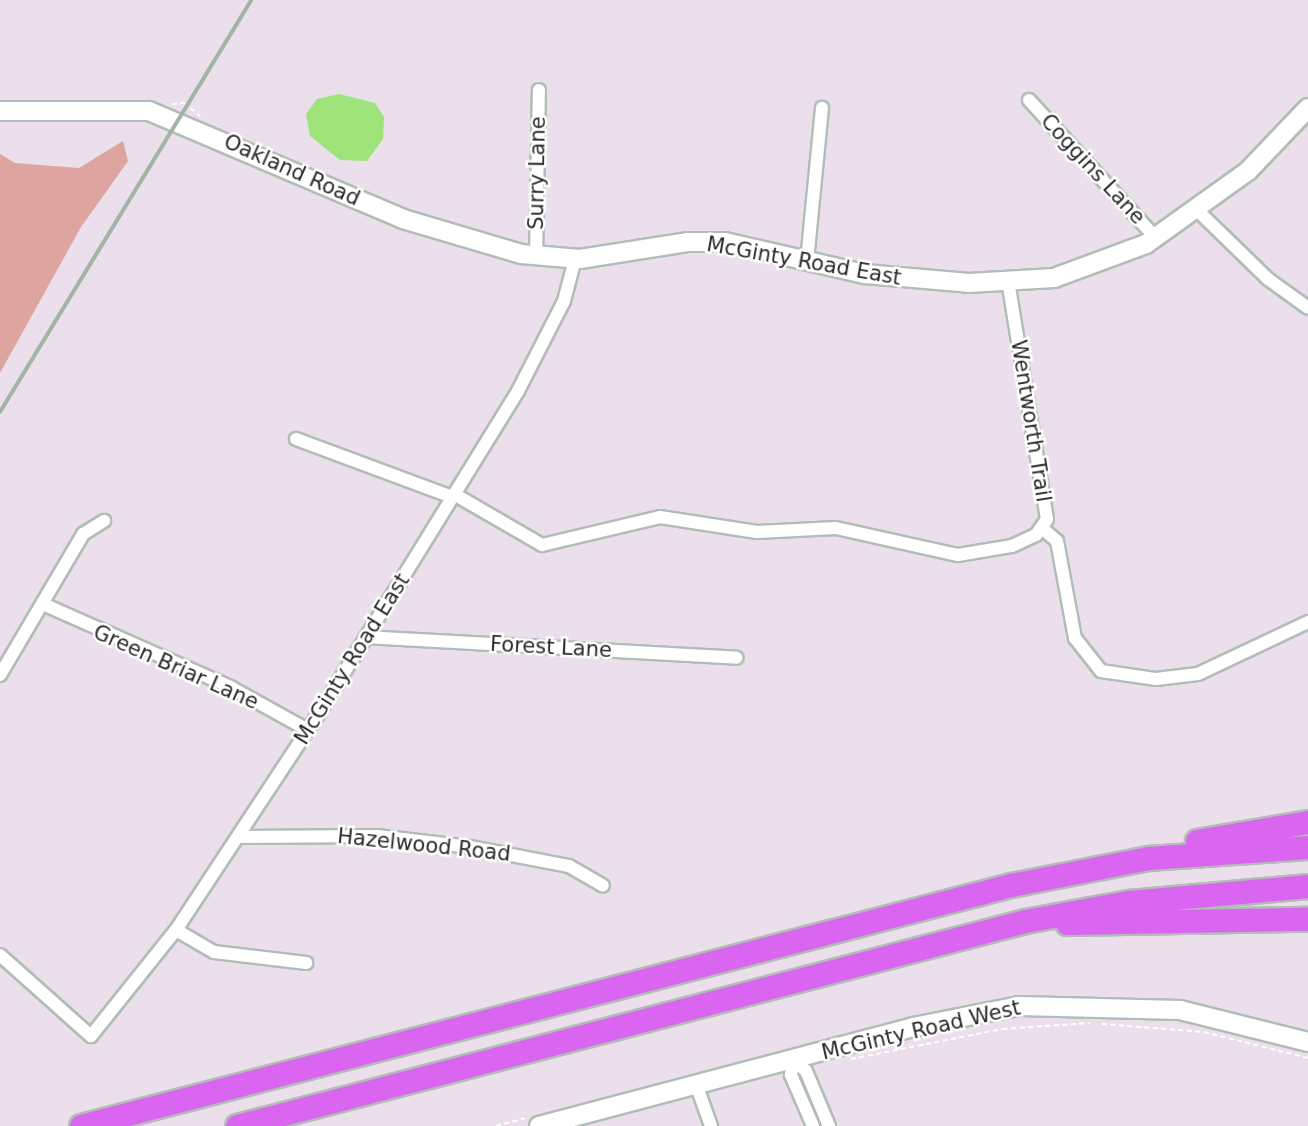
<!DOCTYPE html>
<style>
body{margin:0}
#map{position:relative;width:1308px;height:1126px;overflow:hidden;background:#ebdfec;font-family:"DejaVu Sans",sans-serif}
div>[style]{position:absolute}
.green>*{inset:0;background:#dda4a0}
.water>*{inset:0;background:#9ee47b}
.path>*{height:2px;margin-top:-1px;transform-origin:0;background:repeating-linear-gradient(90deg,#fff 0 5px,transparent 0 8.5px)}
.roads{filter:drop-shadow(2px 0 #b2bdb5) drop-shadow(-2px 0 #b2bdb5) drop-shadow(0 2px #b2bdb5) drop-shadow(0 -2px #b2bdb5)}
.street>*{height:12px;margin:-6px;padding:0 6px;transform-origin:6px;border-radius:6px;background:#fff}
.secondary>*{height:18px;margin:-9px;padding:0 9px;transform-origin:9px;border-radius:9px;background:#fff}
.highway>*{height:23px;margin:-11.5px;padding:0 11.5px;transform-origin:11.5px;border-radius:11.5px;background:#d965f0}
.rail>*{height:3.5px;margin:-1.75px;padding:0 1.75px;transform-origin:1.75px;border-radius:1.75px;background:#a2b4a6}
span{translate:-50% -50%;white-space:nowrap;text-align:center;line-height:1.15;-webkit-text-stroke:5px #fff;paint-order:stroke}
.street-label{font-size:21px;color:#2b2b2b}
</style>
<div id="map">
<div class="green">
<div style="clip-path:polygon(123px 141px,128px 161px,81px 227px,0 373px,0 154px,15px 163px,79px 168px)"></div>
</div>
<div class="water">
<div style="clip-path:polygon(339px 94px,375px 103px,384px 117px,383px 139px,367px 161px,340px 160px,310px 136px,306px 114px,317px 99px)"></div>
</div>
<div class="path">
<div style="left:172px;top:104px;width:12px;rotate:-5deg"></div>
<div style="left:184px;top:103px;width:21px;rotate:39deg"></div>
<div style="left:1102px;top:1024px;width:102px;rotate:4.5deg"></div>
<div style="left:1204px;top:1032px;width:107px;rotate:14deg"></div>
<div style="left:851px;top:1059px;width:155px;rotate:-11.2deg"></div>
<div style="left:1003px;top:1029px;width:87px;rotate:-3.9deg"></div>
<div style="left:496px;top:1126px;width:30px;rotate:-15deg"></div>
</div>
<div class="roads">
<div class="street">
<div style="left:1029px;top:100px;width:188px;rotate:47.4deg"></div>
<div style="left:1197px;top:210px;width:99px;rotate:44.2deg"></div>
<div style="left:1268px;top:279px;width:49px;rotate:35.9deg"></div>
<div style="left:536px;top:257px;width:167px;rotate:-89deg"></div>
<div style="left:807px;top:261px;width:154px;rotate:-84.4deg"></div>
<div style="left:296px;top:439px;width:166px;rotate:20.4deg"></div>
<div style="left:454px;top:494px;width:102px;rotate:30.1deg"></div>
<div style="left:542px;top:545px;width:121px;rotate:-13.3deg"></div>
<div style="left:660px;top:517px;width:98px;rotate:8.8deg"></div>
<div style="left:757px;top:532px;width:79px;rotate:-2.9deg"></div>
<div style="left:836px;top:528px;width:125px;rotate:12.5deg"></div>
<div style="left:958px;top:555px;width:55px;rotate:-9.5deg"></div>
<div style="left:1012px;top:546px;width:26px;rotate:-25deg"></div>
<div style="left:1036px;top:535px;width:19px;rotate:-55deg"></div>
<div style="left:1047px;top:519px;width:240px;rotate:-99.3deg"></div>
<div style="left:1043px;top:529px;width:18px;rotate:41deg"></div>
<div style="left:1057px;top:541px;width:99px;rotate:79.5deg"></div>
<div style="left:1075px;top:638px;width:42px;rotate:51.8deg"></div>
<div style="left:1101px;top:671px;width:56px;rotate:8.3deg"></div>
<div style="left:1156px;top:679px;width:42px;rotate:-6.8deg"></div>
<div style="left:1198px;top:674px;width:122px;rotate:-25.3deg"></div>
<div style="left:43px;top:604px;width:205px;rotate:23.9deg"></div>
<div style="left:230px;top:687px;width:89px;rotate:28.9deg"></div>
<div style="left:366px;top:637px;width:371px;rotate:3.2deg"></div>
<div style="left:0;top:675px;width:164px;rotate:-59.5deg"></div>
<div style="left:83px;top:534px;width:25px;rotate:-32deg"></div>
<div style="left:238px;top:837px;width:139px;rotate:-0.4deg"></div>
<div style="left:377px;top:836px;width:94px;rotate:6.7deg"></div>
<div style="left:470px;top:847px;width:101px;rotate:10.9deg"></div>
<div style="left:569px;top:866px;width:39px;rotate:30deg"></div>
<div style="left:176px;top:930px;width:44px;rotate:30.1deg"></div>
<div style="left:214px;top:952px;width:93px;rotate:6.8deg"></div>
<div style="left:0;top:955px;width:122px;rotate:41.7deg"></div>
<div style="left:91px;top:1036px;width:136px;rotate:-51.3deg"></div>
<div style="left:176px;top:930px;width:263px;rotate:-56.6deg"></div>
<div style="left:321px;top:710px;width:375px;rotate:-58.3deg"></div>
<div style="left:518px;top:391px;width:101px;rotate:-62.9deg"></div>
<div style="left:564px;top:301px;width:43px;rotate:-75.3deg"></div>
<div style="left:696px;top:1084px;width:45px;rotate:70.3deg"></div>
<div style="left:813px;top:1126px;width:56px;rotate:-113.3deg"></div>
<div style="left:791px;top:1075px;width:15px;rotate:-82deg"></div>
<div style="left:793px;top:1060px;width:17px;rotate:40deg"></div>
<div style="left:806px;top:1071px;width:60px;rotate:67.3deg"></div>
</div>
<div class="secondary">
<div style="left:0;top:111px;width:149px"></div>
<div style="left:149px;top:111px;width:276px;rotate:23deg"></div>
<div style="left:403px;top:219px;width:123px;rotate:16.5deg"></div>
<div style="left:521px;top:254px;width:59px;rotate:4.8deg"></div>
<div style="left:580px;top:259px;width:110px;rotate:-8.9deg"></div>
<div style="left:689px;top:242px;width:36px"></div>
<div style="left:725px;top:242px;width:144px;rotate:12.9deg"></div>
<div style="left:865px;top:274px;width:104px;rotate:4.9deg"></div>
<div style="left:969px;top:283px;width:85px;rotate:-3.4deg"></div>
<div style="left:1054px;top:278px;width:98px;rotate:-20.3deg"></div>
<div style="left:1146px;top:244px;width:125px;rotate:-35.6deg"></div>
<div style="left:1248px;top:171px;width:87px;rotate:-46.4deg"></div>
<div style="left:539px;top:1126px;width:387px;rotate:-14.8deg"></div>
<div style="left:913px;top:1027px;width:108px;rotate:-11.2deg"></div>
<div style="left:1019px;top:1006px;width:161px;rotate:1.4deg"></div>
<div style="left:1180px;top:1010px;width:132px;rotate:14deg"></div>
</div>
<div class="highway">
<div style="left:1197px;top:841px;width:113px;rotate:-9.7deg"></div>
<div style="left:1067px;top:923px;width:241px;rotate:-1deg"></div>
<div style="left:81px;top:1126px;width:961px;rotate:-14.53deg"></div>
<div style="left:1011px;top:885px;width:140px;rotate:-11.1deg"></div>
<div style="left:1148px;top:858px;width:160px;rotate:-3.9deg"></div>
<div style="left:237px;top:1126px;width:814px;rotate:-14.58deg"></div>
<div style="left:1025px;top:921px;width:106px;rotate:-10.4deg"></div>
<div style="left:1129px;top:902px;width:180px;rotate:-5.1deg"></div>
</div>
</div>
<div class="rail">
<div style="left:0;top:412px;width:482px;rotate:-58.6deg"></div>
</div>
<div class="street-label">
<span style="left:1093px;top:169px;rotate:47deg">Coggins Lane</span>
<span style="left:292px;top:170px;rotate:24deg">Oakland Road</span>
<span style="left:537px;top:173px;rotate:-89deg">Surry Lane</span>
<span style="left:804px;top:261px;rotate:10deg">McGinty Road East</span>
<span style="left:1031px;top:421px;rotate:81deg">Wentworth Trail</span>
<span style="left:551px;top:647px;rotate:3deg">Forest Lane</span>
<span style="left:352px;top:659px;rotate:-58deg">McGinty Road East</span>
<span style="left:176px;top:667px;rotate:24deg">Green Briar Lane</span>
<span style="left:424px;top:845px;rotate:6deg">Hazelwood Road</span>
<span style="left:921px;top:1030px;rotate:-13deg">McGinty Road West</span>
</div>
</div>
